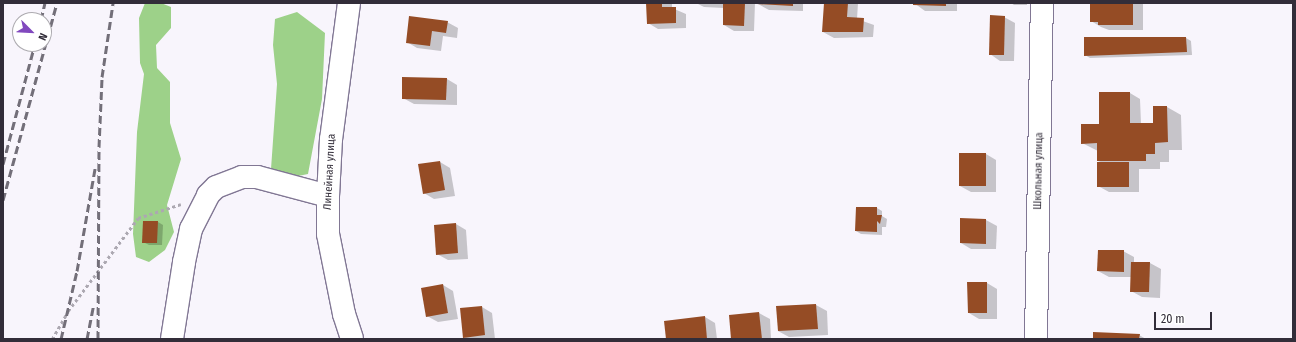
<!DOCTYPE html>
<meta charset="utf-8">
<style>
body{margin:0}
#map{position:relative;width:1296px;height:342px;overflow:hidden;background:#f8f5fc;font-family:"Fira Sans Condensed",sans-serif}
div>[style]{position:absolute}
.forest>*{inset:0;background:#9dd189}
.shadow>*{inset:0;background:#0003}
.building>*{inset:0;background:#954c25}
.path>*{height:2.5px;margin-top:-1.25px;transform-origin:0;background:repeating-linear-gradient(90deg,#aca8b1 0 3px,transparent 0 6px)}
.roads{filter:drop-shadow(1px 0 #817794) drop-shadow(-1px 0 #817794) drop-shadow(0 1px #817794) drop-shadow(0 -1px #817794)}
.minor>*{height:22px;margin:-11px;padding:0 11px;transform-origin:11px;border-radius:11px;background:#fff}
.major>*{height:22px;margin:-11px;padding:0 11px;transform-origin:11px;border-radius:11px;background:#fff}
.rail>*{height:3px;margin-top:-1.5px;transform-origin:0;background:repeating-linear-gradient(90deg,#736f79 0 8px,transparent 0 12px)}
span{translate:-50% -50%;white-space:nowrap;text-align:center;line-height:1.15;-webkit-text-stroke:4px #fff;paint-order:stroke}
.street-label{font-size:11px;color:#322d39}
.frame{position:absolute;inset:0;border:4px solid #322d39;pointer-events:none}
.north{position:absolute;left:12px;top:12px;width:40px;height:40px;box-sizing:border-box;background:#fff;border:1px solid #adabb0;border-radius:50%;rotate:114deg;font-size:11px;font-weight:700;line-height:16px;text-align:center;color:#322d39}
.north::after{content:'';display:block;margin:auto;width:14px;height:18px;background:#8148be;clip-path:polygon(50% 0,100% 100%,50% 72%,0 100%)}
.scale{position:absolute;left:1154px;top:312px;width:58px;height:18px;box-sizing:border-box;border:2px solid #322d39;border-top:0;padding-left:5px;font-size:12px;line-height:14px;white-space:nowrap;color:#322d39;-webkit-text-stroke:3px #fff;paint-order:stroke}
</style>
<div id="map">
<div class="forest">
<div style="clip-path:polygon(145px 3px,161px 3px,171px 7px,171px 28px,156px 45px,157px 68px,170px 82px,170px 123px,181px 159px,167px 205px,174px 232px,165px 250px,149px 262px,136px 257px,133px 234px,137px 132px,144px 74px,140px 63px,139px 18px)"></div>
<div style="clip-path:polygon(297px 12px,325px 33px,322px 99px,308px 174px,288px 178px,271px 169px,277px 84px,273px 45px,275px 19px)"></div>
</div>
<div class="shadow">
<div style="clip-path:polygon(647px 3px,672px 3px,672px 8px,686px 14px,686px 28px,658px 29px,648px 23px)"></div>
<div style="clip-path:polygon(696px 3px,755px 3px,754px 31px,734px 31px,724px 25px,724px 8px,704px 7px)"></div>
<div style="clip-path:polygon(803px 3px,803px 11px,769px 10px,758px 4px)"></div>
<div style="clip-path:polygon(825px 3px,858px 3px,857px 19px,874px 25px,873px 37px,834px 38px,823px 32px)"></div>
<div style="clip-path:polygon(914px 3px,957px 3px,957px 11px,925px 11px)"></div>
<div style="clip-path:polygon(1011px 3px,1027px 3px,1027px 5px,1014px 5px)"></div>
<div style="clip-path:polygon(1091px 3px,1143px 3px,1143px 30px,1109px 30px,1101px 27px,1091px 21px)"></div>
<div style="clip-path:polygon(1004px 17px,1015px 23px,1014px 61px,1000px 61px,990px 54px)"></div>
<div style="clip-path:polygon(447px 22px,458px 28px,457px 38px,443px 36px,441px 51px,417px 48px,407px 42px)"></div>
<div style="clip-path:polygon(1085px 38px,1186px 38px,1191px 41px,1192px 55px,1090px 58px,1085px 55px)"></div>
<div style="clip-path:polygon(447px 79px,457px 85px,457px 105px,414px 104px,403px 98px)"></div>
<div style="clip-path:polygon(1130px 93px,1140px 99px,1141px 124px,1154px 124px,1167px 107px,1181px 115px,1182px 150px,1169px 150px,1169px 162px,1160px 162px,1160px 169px,1139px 169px,1139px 192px,1109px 192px,1098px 186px,1103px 163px,1098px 161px,1098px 151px,1082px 143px)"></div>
<div style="clip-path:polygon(986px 154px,996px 160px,996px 192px,971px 192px,960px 186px)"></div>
<div style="clip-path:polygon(440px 162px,450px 168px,455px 196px,434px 199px,424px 193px)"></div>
<div style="clip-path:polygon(857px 208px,877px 208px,882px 211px,882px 216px,887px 219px,886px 227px,882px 227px,882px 235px,861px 234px,856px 231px)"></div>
<div style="clip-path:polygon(961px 219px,986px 220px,997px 226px,996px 249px,971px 249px,961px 243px)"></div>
<div style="clip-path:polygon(158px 222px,163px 225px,162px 245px,149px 245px,143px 242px)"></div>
<div style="clip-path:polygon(456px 224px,466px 230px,468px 259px,448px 260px,437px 254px)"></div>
<div style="clip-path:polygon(1123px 251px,1134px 257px,1134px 263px,1150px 263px,1161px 269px,1160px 298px,1142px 297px,1131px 291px,1132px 277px,1109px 277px,1098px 271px)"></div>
<div style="clip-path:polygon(987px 283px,997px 289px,997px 319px,979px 319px,969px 313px)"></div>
<div style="clip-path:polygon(443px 285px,453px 291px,458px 319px,438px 322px,427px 316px)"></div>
<div style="clip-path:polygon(816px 305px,827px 311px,828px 335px,789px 337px,778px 331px)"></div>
<div style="clip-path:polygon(482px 307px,492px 313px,495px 339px,468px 339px,464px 337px)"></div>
<div style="clip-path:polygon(759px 313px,770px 319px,771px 339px,732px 339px,730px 316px)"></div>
<div style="clip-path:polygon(705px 317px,715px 323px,717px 339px,667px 339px)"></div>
<div style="clip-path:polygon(1139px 335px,1146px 339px,1094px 339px)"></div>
</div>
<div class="building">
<div style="clip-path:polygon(646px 3px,662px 3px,662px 7px,676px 7px,676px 23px,647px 24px)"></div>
<div style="clip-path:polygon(723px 3px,745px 3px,744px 26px,723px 25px)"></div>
<div style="clip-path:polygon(757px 3px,793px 3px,793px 6px,757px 4px)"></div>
<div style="clip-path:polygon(824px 3px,848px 3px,847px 17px,864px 18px,863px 32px,822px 32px)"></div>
<div style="clip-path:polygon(913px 3px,946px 3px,946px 6px,913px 5px)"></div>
<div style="clip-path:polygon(1090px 3px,1133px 3px,1133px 25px,1098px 25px,1098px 22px,1090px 22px)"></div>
<div style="clip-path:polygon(990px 15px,1005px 16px,1004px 55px,989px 55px)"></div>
<div style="clip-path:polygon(409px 16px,448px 21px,446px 33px,432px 31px,430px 46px,406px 43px)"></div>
<div style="clip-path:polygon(1084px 37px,1186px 37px,1187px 52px,1084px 56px)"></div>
<div style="clip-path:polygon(402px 77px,447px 78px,446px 100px,402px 99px)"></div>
<div style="clip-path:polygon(1099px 92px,1130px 92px,1130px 123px,1153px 123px,1153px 106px,1167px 106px,1168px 142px,1155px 143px,1155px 154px,1146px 154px,1146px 161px,1097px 161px,1097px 143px,1081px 144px,1081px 124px,1099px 124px)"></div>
<div style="clip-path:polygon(959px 153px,986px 153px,986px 186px,959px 186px)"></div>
<div style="clip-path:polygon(440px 161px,445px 190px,423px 194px,418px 164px)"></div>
<div style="clip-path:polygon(1097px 162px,1129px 162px,1129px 187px,1097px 187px)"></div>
<div style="clip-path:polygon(856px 207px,877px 207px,877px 215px,882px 215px,880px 224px,877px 221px,877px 232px,855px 231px)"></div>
<div style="clip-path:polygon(960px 218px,986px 219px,986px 244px,960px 243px)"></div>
<div style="clip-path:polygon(143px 221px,158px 221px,157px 243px,142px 243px)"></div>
<div style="clip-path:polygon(456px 223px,458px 253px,436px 255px,434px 225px)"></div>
<div style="clip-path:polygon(1098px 250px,1124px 250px,1124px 272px,1097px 271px)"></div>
<div style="clip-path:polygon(1131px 262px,1150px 262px,1149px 292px,1130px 292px)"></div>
<div style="clip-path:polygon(967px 282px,987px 282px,987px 313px,968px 313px)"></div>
<div style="clip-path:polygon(443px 284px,448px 313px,426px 317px,421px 288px)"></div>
<div style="clip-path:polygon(816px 304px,818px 329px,778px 331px,776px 306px)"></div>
<div style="clip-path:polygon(482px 306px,485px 335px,463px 338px,460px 308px)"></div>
<div style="clip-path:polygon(759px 312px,762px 339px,731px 339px,729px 315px)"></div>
<div style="clip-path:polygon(705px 316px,707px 339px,666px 339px,664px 321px)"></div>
<div style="clip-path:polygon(1093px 332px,1140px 334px,1139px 339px,1093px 339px)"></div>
</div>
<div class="path">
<div style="left:52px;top:339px;width:32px;rotate:-60deg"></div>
<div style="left:68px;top:311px;width:116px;rotate:-53deg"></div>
<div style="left:138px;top:218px;width:45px;rotate:-18deg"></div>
</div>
<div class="roads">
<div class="minor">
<div style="left:172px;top:339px;width:78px;rotate:-81.1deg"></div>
<div style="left:184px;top:262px;width:34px;rotate:-78deg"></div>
<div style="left:191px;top:229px;width:38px;rotate:-63deg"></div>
<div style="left:208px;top:195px;width:11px;rotate:-45deg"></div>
<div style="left:216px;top:187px;width:28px;rotate:-21deg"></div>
<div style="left:242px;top:177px;width:15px"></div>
<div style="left:257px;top:177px;width:73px;rotate:15deg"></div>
<div style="left:1036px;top:339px;width:336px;rotate:-89deg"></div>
</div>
<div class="major">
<div style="left:349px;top:3px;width:137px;rotate:97.5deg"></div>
<div style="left:331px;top:139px;width:57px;rotate:93deg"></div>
<div style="left:328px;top:196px;width:38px;rotate:90deg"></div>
<div style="left:328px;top:234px;width:82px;rotate:78.7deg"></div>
<div style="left:344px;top:314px;width:26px;rotate:72deg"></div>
</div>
</div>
<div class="rail">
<div style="left:41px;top:20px;width:17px;rotate:-77deg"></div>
<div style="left:3px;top:164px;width:124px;rotate:-75.1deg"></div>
<div style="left:3px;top:200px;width:204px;rotate:-74.7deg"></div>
<div style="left:61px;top:339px;width:70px;rotate:-76.8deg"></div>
<div style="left:77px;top:271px;width:104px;rotate:-80deg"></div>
<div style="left:87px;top:339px;width:36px;rotate:-79deg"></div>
<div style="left:98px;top:339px;width:192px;rotate:-89.7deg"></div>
<div style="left:99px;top:147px;width:70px;rotate:-87.5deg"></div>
<div style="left:102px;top:77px;width:75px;rotate:-81.5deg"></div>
</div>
<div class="street-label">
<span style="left:1039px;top:171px;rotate:-89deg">Школьная улица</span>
<span style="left:330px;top:172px;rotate:-87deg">Линейная улица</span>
</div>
<div class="frame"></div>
<div class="north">N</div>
<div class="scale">20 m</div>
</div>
